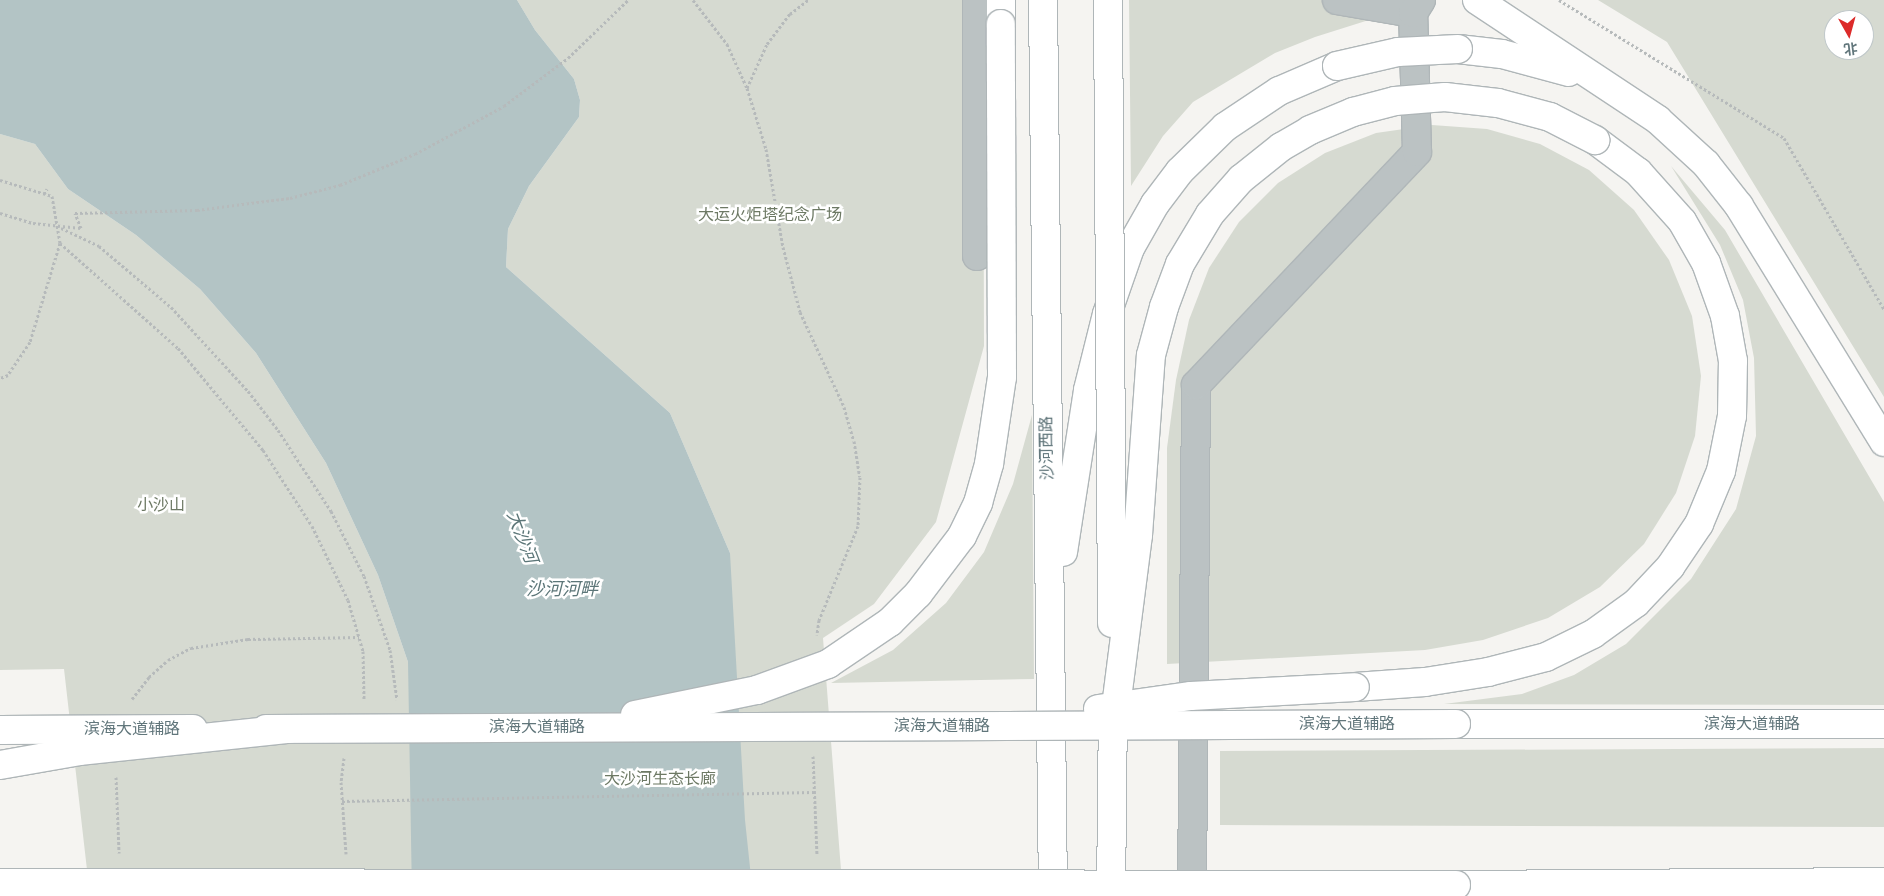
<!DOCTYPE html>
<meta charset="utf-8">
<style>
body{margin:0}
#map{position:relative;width:1884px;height:896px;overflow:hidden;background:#f5f4f1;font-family:Montserrat,"Noto Sans SC",sans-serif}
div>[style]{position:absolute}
.green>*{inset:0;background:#d6dad1}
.water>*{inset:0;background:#b3c4c5}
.path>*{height:3px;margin-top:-1.5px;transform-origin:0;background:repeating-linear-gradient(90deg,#b6babb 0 2.5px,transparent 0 5px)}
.roads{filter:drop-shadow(1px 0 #afb6b8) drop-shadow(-1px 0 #afb6b8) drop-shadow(0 1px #afb6b8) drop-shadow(0 -1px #afb6b8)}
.minor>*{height:28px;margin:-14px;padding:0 14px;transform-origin:14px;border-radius:14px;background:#bbc2c3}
.major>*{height:28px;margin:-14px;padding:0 14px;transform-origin:14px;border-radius:14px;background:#fff}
.highway>*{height:28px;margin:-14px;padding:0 14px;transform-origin:14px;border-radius:14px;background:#fff}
.bridges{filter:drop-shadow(1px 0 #afb6b8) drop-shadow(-1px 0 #afb6b8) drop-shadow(0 1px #afb6b8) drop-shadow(0 -1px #afb6b8)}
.major-bridge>*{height:28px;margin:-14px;padding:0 14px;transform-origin:14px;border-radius:14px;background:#fff}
.highway-bridge>*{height:28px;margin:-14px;padding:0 14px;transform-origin:14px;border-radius:14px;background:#fff}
span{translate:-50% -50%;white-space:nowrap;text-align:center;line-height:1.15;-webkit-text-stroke:5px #fff;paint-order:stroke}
.park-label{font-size:16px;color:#6d7964}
.street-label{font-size:16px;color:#61767b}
.water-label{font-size:18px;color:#5c7678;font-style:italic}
.north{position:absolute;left:1824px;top:10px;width:50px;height:50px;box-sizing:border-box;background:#fff;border:1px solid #c0c8ca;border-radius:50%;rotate:173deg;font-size:14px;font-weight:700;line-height:20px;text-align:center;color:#61767b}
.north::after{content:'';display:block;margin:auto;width:18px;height:22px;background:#dc2b2a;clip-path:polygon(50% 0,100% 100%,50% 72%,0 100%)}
</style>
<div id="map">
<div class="green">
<div style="clip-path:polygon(517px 0,983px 0,984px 346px,936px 522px,874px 604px,823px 638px,843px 896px,90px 896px,64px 669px,0 670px,0 134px,35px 144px,68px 189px,136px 235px,200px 289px,256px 353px,326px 463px,378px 575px,408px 662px,730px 553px,670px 413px,506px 267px,508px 229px,529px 186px,579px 117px,580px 100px,574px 79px,535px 30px)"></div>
<div style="clip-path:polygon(1129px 0,1372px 0,1372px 19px,1315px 37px,1275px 53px,1193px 102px,1163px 136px,1131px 186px)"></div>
<div style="clip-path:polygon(evenodd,1598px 0,1884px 0,1884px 397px,1667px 42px,1598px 0,1834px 20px,1864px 20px,1864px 50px,1834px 50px,1834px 20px)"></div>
<div style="clip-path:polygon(1432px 125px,1487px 129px,1540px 144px,1589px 170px,1634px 210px,1669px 260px,1692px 316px,1701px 376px,1695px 436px,1676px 493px,1644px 544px,1600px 587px,1548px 618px,1483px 640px,1425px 650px,1167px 664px,1167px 448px,1176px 380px,1189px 320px,1209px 268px,1239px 222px,1278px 183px,1325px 153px,1376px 133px)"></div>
<div style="clip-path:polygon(1671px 166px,1725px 230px,1884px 502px,1884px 705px,1444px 704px,1522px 694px,1574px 675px,1626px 644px,1691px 579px,1736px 509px,1756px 436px,1754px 358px,1743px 300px,1720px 245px)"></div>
<div style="clip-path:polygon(1032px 415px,1034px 679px,831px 683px,893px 650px,946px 603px,984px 552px,1013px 484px)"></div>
<div style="clip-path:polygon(1884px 748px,1884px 827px,1220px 825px,1220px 751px)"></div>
</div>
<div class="water">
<div style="clip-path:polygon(0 0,517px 0,535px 30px,574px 79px,580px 100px,579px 117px,529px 186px,508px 229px,506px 267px,670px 413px,730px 553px,745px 820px,753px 896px,412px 896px,408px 662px,378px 575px,326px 463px,256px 353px,200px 289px,136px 235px,68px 189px,35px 144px,0 134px)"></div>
</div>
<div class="path">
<div style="left:693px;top:0;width:56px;rotate:52.3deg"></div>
<div style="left:727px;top:44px;width:48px;rotate:65.6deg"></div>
<div style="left:747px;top:88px;width:64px;rotate:72.7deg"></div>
<div style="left:766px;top:149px;width:99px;rotate:80.2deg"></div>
<div style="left:783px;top:247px;width:67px;rotate:75.3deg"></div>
<div style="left:800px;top:312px;width:105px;rotate:65.1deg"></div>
<div style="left:844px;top:407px;width:35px;rotate:74deg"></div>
<div style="left:854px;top:441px;width:36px;rotate:81deg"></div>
<div style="left:860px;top:477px;width:49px;rotate:92.3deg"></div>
<div style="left:858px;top:526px;width:102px;rotate:112.5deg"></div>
<div style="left:819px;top:620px;width:15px;rotate:98deg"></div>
<div style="left:1559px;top:0;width:264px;rotate:31.5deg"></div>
<div style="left:1784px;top:138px;width:198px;rotate:59.7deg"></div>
<div style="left:747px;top:88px;width:48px;rotate:-65.6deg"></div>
<div style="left:767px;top:44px;width:38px;rotate:-53deg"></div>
<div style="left:790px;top:14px;width:23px;rotate:-38deg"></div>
<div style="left:0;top:180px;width:54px;rotate:17.1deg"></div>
<div style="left:52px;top:196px;width:48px;rotate:80.3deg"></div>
<div style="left:60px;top:243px;width:103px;rotate:106.9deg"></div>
<div style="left:30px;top:342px;width:40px;rotate:124deg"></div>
<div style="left:8px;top:375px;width:9px;rotate:159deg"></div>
<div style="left:44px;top:194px;width:6px;rotate:-59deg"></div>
<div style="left:0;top:213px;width:34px;rotate:17deg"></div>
<div style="left:33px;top:223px;width:48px;rotate:5.9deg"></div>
<div style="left:81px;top:228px;width:16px;rotate:-112deg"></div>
<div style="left:75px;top:213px;width:122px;rotate:-1.4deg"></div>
<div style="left:197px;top:210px;width:94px;rotate:-7.4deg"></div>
<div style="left:290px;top:198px;width:52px;rotate:-14.6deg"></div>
<div style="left:340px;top:185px;width:81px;rotate:-22.5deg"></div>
<div style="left:415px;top:154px;width:101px;rotate:-28.3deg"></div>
<div style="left:504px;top:106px;width:80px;rotate:-36.9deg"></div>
<div style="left:568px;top:58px;width:83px;rotate:-44deg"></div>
<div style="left:61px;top:228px;width:42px;rotate:25.3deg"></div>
<div style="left:99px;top:246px;width:94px;rotate:40.3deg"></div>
<div style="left:171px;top:307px;width:114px;rotate:47.5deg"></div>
<div style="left:248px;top:391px;width:49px;rotate:52.4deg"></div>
<div style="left:278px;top:430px;width:97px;rotate:56.8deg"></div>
<div style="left:331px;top:511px;width:73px;rotate:63.1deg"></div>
<div style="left:364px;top:576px;width:78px;rotate:70.6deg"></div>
<div style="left:390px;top:650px;width:50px;rotate:82deg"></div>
<div style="left:60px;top:243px;width:158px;rotate:41.7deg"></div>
<div style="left:178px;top:348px;width:133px;rotate:50.2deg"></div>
<div style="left:263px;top:450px;width:90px;rotate:57.2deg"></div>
<div style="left:312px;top:526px;width:82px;rotate:64.1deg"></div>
<div style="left:348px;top:600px;width:53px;rotate:73.6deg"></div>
<div style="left:363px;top:651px;width:49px;rotate:88.8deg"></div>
<div style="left:132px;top:699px;width:28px;rotate:-52deg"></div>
<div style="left:149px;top:677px;width:25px;rotate:-42deg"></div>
<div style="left:168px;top:660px;width:26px;rotate:-28deg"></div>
<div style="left:191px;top:648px;width:58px;rotate:-9deg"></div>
<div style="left:248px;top:639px;width:111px;rotate:-1deg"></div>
<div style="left:813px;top:756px;width:99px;rotate:87.7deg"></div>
<div style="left:344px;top:758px;width:24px;rotate:97deg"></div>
<div style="left:341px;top:782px;width:72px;rotate:86deg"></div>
<div style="left:116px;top:777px;width:76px;rotate:87.7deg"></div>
<div style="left:342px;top:801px;width:472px;rotate:-1.1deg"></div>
</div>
<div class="roads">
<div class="minor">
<div style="left:977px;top:0;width:256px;rotate:90deg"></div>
<div style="left:1337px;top:0;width:77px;rotate:9.7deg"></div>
<div style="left:1192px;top:896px;width:511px;rotate:-89.55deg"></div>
<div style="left:1196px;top:385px;width:321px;rotate:-46.5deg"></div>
<div style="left:1417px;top:152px;width:139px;rotate:-91.6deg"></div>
<div style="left:1413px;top:13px;width:15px;rotate:-58deg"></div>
</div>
<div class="major">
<div style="left:1001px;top:0;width:24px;rotate:90deg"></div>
<div style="left:1043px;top:0;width:896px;rotate:89.36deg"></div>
<div style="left:1477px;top:0;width:217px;rotate:33.5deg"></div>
<div style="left:1658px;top:120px;width:65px;rotate:42.5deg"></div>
<div style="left:1706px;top:164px;width:53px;rotate:51.8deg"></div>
<div style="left:1739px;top:206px;width:277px;rotate:58.4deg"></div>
<div style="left:1458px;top:49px;width:44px;rotate:6.5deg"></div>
<div style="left:1502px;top:54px;width:69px;rotate:15deg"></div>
<div style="left:1063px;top:552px;width:164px;rotate:-81.2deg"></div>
<div style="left:1088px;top:390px;width:78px;rotate:-76deg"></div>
<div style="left:1107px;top:314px;width:70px;rotate:-70.8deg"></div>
<div style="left:1130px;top:248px;width:51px;rotate:-60.4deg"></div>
<div style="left:1155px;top:204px;width:41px;rotate:-52.9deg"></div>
<div style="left:1180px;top:171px;width:63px;rotate:-44.4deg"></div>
<div style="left:1225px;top:127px;width:65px;rotate:-33.7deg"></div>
<div style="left:1279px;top:91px;width:63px;rotate:-23.3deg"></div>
<div style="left:1355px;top:687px;width:70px;rotate:-4.1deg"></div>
<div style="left:1425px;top:682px;width:64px;rotate:-9deg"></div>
<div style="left:1488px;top:672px;width:60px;rotate:-14.5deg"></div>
<div style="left:1546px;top:657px;width:52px;rotate:-26.1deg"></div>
<div style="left:1593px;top:634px;width:53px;rotate:-35.8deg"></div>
<div style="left:1636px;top:603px;width:50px;rotate:-46.6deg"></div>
<div style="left:1670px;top:567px;width:52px;rotate:-56deg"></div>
<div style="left:1699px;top:524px;width:57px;rotate:-67.5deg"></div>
<div style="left:1721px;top:471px;width:56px;rotate:-78.7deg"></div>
<div style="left:1732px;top:416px;width:55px;rotate:-89deg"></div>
<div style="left:1733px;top:361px;width:46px;rotate:-100.1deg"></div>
<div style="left:1725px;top:316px;width:56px;rotate:-109.7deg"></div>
<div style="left:1706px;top:263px;width:48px;rotate:-119.7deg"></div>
<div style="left:1682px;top:221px;width:66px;rotate:-131.9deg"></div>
<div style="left:1638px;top:172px;width:54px;rotate:-143.3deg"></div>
<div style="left:1456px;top:724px;width:428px"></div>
</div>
<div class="highway">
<div style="left:1456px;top:885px;width:428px;rotate:-0.4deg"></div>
</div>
</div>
<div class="bridges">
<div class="major-bridge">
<div style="left:1108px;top:0;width:623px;rotate:89.63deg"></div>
<div style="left:1337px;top:66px;width:63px;rotate:-12.9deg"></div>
<div style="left:1398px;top:52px;width:60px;rotate:-2.9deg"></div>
<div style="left:1098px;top:709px;width:94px;rotate:-8deg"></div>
<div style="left:1191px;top:696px;width:164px;rotate:-3.1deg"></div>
<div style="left:635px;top:715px;width:125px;rotate:-11.6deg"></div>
<div style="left:757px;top:690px;width:76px;rotate:-20.1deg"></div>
<div style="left:828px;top:664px;width:75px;rotate:-34.1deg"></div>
<div style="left:890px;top:622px;width:40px;rotate:-45deg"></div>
<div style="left:918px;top:594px;width:73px;rotate:-52.8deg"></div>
<div style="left:962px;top:536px;width:37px;rotate:-64deg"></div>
<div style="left:978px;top:503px;width:41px;rotate:-74.2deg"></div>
<div style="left:989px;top:464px;width:88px;rotate:-81.5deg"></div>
<div style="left:1002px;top:377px;width:353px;rotate:-90.2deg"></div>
<div style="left:266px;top:729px;width:1190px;rotate:-0.24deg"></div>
<div style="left:0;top:730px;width:193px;rotate:-0.3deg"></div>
<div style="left:1113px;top:730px;width:197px;rotate:-82.7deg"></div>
<div style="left:1138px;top:535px;width:180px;rotate:-85.9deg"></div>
<div style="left:1151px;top:355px;width:50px;rotate:-74.8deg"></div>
<div style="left:1164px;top:307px;width:46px;rotate:-69.6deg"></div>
<div style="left:1180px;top:264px;width:58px;rotate:-59deg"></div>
<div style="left:1210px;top:214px;width:47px;rotate:-48.5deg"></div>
<div style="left:1241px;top:179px;width:51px;rotate:-38.7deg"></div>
<div style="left:1281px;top:147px;width:34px;rotate:-30deg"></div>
<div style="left:1310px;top:130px;width:47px;rotate:-22.7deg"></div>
<div style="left:1353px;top:112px;width:43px;rotate:-14.7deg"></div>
<div style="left:1395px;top:101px;width:50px;rotate:-4.6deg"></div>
<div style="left:1445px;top:97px;width:53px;rotate:6.5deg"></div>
<div style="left:1498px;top:103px;width:54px;rotate:15.1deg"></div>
<div style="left:1550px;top:117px;width:51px;rotate:27.1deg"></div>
<div style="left:1111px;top:896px;width:185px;rotate:-89.4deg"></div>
</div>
<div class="highway-bridge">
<div style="left:0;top:765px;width:80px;rotate:-10deg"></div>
<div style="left:79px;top:751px;width:211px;rotate:-6deg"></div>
<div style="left:0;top:883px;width:1456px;rotate:0.08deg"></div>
</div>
</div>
<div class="park-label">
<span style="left:770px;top:215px">大运火炬塔纪念广场</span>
<span style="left:161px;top:505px">小沙山</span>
<span style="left:660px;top:779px">大沙河生态长廊</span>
</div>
<div class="street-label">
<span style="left:1047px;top:448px;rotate:-91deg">沙河西路</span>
<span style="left:1347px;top:724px">滨海大道辅路</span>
<span style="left:1752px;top:724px">滨海大道辅路</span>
<span style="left:942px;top:726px">滨海大道辅路</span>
<span style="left:537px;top:727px">滨海大道辅路</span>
<span style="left:132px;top:729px">滨海大道辅路</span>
</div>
<div class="water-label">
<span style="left:522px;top:537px;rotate:69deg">大沙河</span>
<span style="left:562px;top:589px">沙河河畔</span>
</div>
<div class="north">北</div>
</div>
